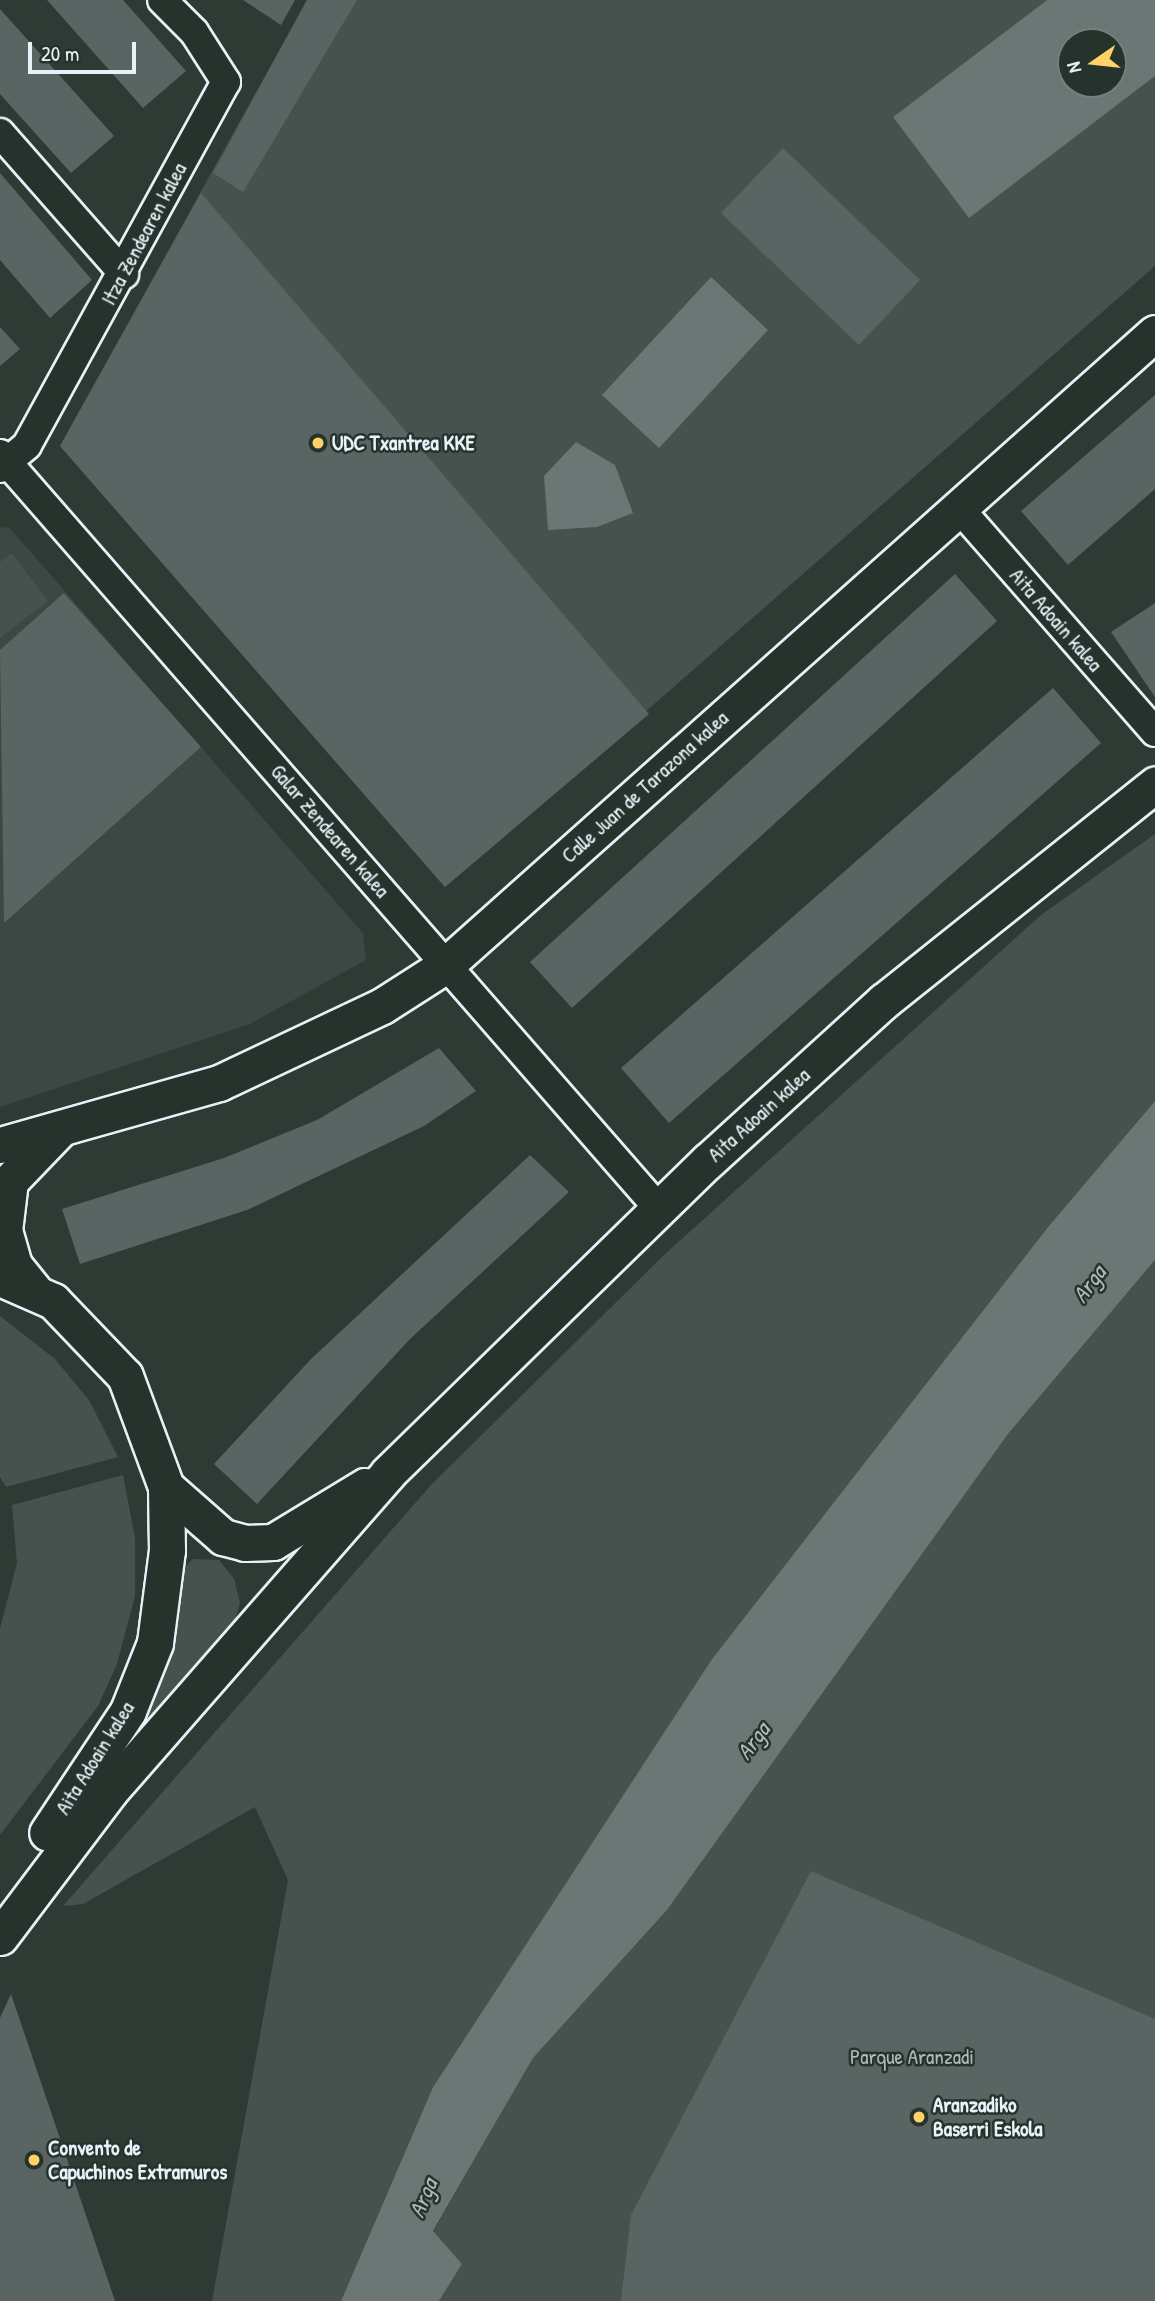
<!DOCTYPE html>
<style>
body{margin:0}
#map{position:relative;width:1155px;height:2301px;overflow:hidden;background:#2e3b35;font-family:"Patrick Hand",sans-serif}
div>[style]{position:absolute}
.built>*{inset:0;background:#3b4843}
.green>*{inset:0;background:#45524e}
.water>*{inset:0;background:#6b7775}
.building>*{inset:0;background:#596563}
.roads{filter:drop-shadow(2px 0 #e8f1f8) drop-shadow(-2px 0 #e8f1f8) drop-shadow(0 2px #e8f1f8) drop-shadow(0 -2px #e8f1f8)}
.minor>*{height:28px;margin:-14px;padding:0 14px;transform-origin:14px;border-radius:14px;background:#26332d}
.tertiary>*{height:35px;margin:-17.5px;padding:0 17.5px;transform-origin:17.5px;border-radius:17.5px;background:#26332d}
.dots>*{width:19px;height:19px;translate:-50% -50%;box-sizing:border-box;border:4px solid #26332d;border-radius:50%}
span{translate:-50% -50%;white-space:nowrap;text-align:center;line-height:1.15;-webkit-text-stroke:5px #26332d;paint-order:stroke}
.street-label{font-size:21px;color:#e8f1f8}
.poi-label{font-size:21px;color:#e8f1f8;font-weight:700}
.left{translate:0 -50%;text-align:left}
.park-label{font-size:21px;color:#afb9bc}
.water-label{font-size:23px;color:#b0babd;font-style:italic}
.north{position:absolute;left:1057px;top:28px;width:70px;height:70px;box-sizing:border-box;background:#26332d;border:2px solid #747f7e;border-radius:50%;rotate:256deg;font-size:19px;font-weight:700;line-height:28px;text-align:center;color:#e8f1f8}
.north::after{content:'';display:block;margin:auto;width:24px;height:32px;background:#ffd166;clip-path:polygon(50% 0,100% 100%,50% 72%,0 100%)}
.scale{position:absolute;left:28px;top:42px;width:108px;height:32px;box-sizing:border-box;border:4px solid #e8f1f8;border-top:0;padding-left:9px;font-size:21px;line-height:24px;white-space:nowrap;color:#e8f1f8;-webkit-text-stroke:5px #26332d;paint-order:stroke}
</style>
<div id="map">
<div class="built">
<div style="clip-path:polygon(9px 527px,363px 933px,366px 960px,250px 1024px,0 1107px,0 528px)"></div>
</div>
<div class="green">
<div style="clip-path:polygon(307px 0,1047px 0,893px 117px,969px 217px,1155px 76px,1155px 266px,445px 887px,60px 446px)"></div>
<div style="clip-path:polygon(12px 553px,48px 601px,0 638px,0 562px)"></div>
<div style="clip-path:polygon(1155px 834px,1155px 1101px,1048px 1227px,712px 1659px,433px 2087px,341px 2301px,212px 2301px,288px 1880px,255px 1807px,83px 1904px,63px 1906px,431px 1485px,665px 1254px,1041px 915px)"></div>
<div style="clip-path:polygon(1155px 1260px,1155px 2301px,439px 2301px,462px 2264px,433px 2232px,533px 2058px,667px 1910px,1008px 1434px)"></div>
<div style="clip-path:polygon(0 1316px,55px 1359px,89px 1400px,118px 1457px,6px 1487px,0 1477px)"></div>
<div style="clip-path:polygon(123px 1475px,135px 1538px,135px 1596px,117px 1664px,98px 1706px,0 1835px,0 1629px,17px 1563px,12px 1505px)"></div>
<div style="clip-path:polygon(193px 1559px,219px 1560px,234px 1579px,240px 1603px,235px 1620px,140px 1732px,135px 1727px,181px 1572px)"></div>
</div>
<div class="water">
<div style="clip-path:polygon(evenodd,1047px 0,1155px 0,1155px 76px,969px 218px,893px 117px,1047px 0,1071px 42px,1113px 42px,1113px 84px,1071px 84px,1071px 42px)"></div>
<div style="clip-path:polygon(711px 277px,768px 330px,659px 448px,602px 395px)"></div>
<div style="clip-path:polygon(576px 442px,615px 465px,633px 513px,597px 527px,548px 530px,544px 476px)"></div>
<div style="clip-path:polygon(1155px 1101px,1155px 1260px,1008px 1434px,667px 1910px,533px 2058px,433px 2231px,462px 2264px,439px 2301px,341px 2301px,433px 2087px,712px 1659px,1048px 1227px)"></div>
</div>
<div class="building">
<div style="clip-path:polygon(47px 0,123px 0,186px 71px,143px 108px)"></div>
<div style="clip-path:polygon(243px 0,295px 0,281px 25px)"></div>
<div style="clip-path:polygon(307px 0,357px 0,243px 192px,213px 173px)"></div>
<div style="clip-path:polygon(0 9px,114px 136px,71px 173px,0 94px)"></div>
<div style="clip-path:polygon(783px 148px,920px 280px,859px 345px,721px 213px)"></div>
<div style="clip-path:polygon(0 173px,92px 280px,50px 318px,0 260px)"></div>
<div style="clip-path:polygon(201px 193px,649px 714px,445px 887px,60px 446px)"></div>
<div style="clip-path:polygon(0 327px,20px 349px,0 366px)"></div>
<div style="clip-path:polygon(1155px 395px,1155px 489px,1068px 565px,1021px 511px)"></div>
<div style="clip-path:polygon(955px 574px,997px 621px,572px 1008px,530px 962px)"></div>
<div style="clip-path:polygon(64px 593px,201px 747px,4px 923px,0 650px)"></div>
<div style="clip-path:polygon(1155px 603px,1155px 697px,1111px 632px)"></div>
<div style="clip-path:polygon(1053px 688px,1101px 743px,669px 1123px,621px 1068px)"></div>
<div style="clip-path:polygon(439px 1048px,476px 1091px,424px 1126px,247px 1210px,80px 1264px,62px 1209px,224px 1158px,317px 1120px)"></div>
<div style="clip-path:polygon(530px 1155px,569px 1192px,410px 1339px,257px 1504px,214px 1464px,310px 1360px)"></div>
<div style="clip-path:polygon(811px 1871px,1155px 2019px,1155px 2301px,621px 2301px,631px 2215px)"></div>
<div style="clip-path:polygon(11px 1994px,115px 2301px,0 2301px,0 2018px)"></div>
</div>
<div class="roads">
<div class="minor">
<div style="left:0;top:133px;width:188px;rotate:48.7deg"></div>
<div style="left:0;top:454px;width:1002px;rotate:48.88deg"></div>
<div style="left:0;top:468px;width:35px;rotate:-40deg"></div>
<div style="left:27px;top:445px;width:414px;rotate:-61.3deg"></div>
<div style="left:226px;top:82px;width:59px;rotate:-122.6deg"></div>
<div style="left:194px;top:32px;width:45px;rotate:-135deg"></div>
<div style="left:958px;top:507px;width:299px;rotate:48.8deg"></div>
</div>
<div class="tertiary">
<div style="left:0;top:1145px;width:228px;rotate:-15.8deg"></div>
<div style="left:219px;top:1083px;width:180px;rotate:-25.3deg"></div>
<div style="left:382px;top:1006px;width:76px;rotate:-32.6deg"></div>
<div style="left:446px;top:965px;width:950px;rotate:-41.71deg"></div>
<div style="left:0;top:1278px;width:58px;rotate:23.5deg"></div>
<div style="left:53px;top:1301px;width:104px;rotate:46.2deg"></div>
<div style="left:125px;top:1376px;width:118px;rotate:69.7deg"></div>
<div style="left:166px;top:1487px;width:63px;rotate:89.1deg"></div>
<div style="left:167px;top:1550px;width:94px;rotate:97.4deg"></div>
<div style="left:155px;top:1643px;width:73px;rotate:111.7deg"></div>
<div style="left:128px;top:1711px;width:146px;rotate:123.6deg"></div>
<div style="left:34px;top:1290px;width:32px;rotate:-129deg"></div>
<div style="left:14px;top:1265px;width:35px;rotate:-106deg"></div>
<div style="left:4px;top:1231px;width:50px;rotate:-83.2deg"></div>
<div style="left:10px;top:1181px;width:71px;rotate:-46.1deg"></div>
<div style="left:166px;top:1487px;width:76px;rotate:41.3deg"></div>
<div style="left:223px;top:1537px;width:23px;rotate:15deg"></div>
<div style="left:245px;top:1543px;width:28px;rotate:-2deg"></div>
<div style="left:273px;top:1542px;width:108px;rotate:-31.3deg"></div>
<div style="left:0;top:1937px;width:183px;rotate:-53deg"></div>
<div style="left:110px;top:1791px;width:422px;rotate:-48.8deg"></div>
<div style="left:388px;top:1473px;width:447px;rotate:-44.3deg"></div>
<div style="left:708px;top:1161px;width:238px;rotate:-42.3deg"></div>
<div style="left:884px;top:1001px;width:347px;rotate:-38.6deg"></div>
</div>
</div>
<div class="dots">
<div style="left:318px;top:443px;background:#ffd166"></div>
<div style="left:919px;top:2117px;background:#ffd166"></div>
<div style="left:34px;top:2160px;background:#ffd166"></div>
</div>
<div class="street-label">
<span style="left:144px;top:234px;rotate:-62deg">Itza Zendearen kalea</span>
<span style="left:1056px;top:620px;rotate:49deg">Aita Adoain kalea</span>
<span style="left:645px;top:787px;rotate:-42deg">Calle Juan de Tarazona kalea</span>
<span style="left:330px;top:831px;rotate:49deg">Galar Zendearen kalea</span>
<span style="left:759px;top:1115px;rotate:-42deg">Aita Adoain kalea</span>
<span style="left:95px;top:1758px;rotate:-58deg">Aita Adoain kalea</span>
</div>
<div class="poi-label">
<span class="left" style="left:332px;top:443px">UDC Txantrea KKE</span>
<span class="left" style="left:933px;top:2117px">Aranzadiko<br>Baserri Eskola</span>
<span class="left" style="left:48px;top:2160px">Convento de<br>Capuchinos Extramuros</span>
</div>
<div class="park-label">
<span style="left:912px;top:2057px">Parque Aranzadi</span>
</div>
<div class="water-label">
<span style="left:1089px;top:1284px;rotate:-54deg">Arga</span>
<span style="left:753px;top:1741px;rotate:-54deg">Arga</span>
<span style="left:423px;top:2198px;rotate:-68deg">Arga</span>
</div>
<div class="north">N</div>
<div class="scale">20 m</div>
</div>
